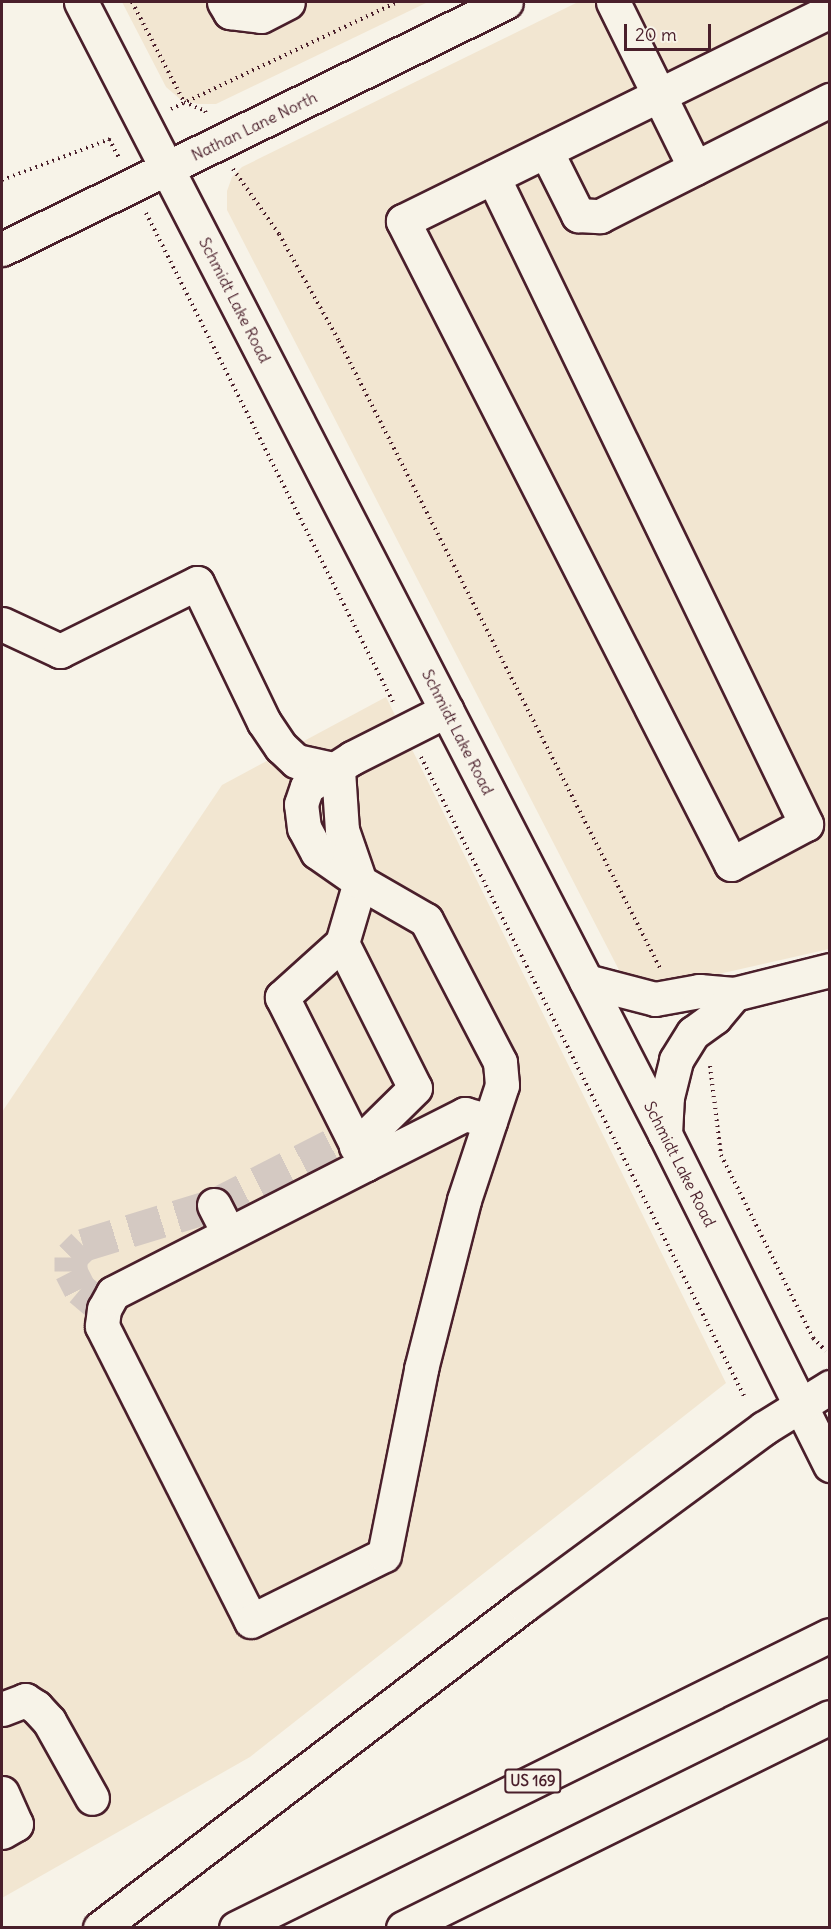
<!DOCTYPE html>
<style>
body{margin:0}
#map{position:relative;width:831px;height:1929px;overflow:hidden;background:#f7f3e8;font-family:Delius,sans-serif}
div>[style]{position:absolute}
.built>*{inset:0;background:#f2e6d1}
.minor-tunnel>*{height:33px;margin-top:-16.5px;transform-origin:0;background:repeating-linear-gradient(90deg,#d4c9c2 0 33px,transparent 0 49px)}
.path>*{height:4px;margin-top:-2px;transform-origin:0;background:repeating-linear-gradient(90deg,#4a1f2b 0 1.5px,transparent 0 6px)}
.roads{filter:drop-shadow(2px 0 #4a1f2b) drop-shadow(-2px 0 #4a1f2b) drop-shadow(0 2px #4a1f2b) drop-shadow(0 -2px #4a1f2b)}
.minor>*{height:33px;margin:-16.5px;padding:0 16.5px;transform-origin:16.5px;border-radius:16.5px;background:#f7f3e8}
.highway>*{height:33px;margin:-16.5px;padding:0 16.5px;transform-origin:16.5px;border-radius:16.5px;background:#f7f3e8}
span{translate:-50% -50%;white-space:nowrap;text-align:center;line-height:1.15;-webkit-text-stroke:4.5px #f7f3e8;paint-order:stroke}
.shield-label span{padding:2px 4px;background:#f7f3e8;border:2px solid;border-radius:4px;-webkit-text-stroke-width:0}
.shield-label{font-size:15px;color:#4a1f2b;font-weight:700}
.street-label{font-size:16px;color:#4a1f2b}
.frame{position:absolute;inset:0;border:3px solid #4a1f2b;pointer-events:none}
.scale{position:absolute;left:624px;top:24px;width:87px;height:27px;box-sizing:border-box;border:3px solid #4a1f2b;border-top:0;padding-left:8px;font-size:18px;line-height:21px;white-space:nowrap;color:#4a1f2b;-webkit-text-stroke:4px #f7f3e8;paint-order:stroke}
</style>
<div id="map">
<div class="built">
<div style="clip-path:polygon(122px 2px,428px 2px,216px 104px,198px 104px,180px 99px,166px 87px)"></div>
<div style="clip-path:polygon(578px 2px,829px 2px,829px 949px,657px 988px,619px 970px,227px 210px,227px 191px,232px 177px,242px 167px)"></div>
<div style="clip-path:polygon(386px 697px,726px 1383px,250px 1757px,2px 1898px,2px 1112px,222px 785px)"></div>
</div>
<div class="minor-tunnel">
<div style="left:104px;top:1309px;width:31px;rotate:-140deg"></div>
<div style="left:80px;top:1289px;width:20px;rotate:-117deg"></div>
<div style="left:71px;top:1271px;width:14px;rotate:-90deg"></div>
<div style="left:71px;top:1257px;width:17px;rotate:-45deg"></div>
<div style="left:83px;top:1245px;width:137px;rotate:-17deg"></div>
<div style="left:214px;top:1205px;width:154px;rotate:-27.1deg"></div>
</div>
<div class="path">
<div style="left:132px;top:2px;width:113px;rotate:62.5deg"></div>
<div style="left:184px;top:102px;width:23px;rotate:23deg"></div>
<div style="left:205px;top:111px;width:5px;rotate:68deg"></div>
<div style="left:171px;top:109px;width:250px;rotate:-25.3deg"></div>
<div style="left:109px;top:139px;width:21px;rotate:62deg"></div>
<div style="left:233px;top:169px;width:80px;rotate:54.7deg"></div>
<div style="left:279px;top:234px;width:123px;rotate:60.7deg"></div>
<div style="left:339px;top:341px;width:704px;rotate:62.89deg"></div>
<div style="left:2px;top:180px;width:116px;rotate:-20.8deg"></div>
<div style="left:146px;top:213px;width:550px;rotate:63.2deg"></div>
<div style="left:421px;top:757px;width:716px;rotate:63.18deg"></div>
<div style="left:710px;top:1066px;width:90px;rotate:83deg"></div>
<div style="left:721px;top:1155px;width:205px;rotate:63.3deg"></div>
<div style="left:813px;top:1338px;width:18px;rotate:45deg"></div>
</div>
<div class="roads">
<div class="minor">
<div style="left:81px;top:2px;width:1274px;rotate:62.71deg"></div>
<div style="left:665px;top:1134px;width:370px;rotate:63.5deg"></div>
<div style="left:224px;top:2px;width:12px;rotate:59deg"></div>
<div style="left:230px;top:12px;width:31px;rotate:7deg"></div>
<div style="left:261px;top:16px;width:30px;rotate:-27deg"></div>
<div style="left:613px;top:2px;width:185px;rotate:63.7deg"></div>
<div style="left:546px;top:151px;width:72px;rotate:63.4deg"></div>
<div style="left:578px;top:215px;width:22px;rotate:3deg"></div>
<div style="left:600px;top:216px;width:258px;rotate:-26.8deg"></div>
<div style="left:493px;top:177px;width:719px;rotate:64.18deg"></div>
<div style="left:806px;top:824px;width:85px;rotate:151.9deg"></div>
<div style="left:731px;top:864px;width:722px;rotate:-117.03deg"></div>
<div style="left:403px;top:221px;width:476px;rotate:-26.2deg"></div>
<div style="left:2px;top:249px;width:561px;rotate:-26.11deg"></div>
<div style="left:2px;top:624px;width:64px;rotate:25deg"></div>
<div style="left:60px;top:651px;width:153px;rotate:-26.4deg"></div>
<div style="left:197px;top:583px;width:154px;rotate:64.3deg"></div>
<div style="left:264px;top:722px;width:30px;rotate:56deg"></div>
<div style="left:281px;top:747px;width:21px;rotate:43deg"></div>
<div style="left:296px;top:761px;width:43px;rotate:12.1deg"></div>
<div style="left:338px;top:770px;width:60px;rotate:86.2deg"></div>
<div style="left:342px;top:830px;width:55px;rotate:70.9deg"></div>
<div style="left:360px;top:882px;width:64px;rotate:106.4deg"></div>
<div style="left:342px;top:943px;width:81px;rotate:138deg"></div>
<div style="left:282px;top:997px;width:187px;rotate:63.3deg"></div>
<div style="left:366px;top:1164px;width:284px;rotate:153deg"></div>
<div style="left:113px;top:1293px;width:18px;rotate:119deg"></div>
<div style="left:104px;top:1309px;width:17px;rotate:97deg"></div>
<div style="left:102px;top:1326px;width:330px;rotate:63.2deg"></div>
<div style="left:251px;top:1621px;width:148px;rotate:-26.4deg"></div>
<div style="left:384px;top:1555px;width:190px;rotate:-78.7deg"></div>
<div style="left:421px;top:1369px;width:174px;rotate:-75.7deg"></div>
<div style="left:464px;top:1200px;width:121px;rotate:-71.7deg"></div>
<div style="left:502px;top:1085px;width:23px;rotate:-95deg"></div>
<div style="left:500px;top:1062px;width:160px;rotate:-117.5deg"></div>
<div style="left:426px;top:920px;width:76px;rotate:-150.1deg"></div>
<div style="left:360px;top:882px;width:52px;rotate:-145.1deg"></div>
<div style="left:317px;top:852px;width:27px;rotate:-118deg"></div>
<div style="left:304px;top:828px;width:24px;rotate:-97deg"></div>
<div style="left:301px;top:804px;width:18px;rotate:-71deg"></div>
<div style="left:307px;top:787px;width:54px;rotate:-32.8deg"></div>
<div style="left:352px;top:758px;width:106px;rotate:-26.8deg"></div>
<div style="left:342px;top:943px;width:162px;rotate:63.3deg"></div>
<div style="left:415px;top:1088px;width:83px;rotate:135.5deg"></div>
<div style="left:586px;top:981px;width:71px;rotate:14.6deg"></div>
<div style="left:655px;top:999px;width:45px;rotate:-10.3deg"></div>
<div style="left:699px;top:991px;width:35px;rotate:5deg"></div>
<div style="left:734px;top:994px;width:99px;rotate:-14deg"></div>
<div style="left:665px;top:1134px;width:37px;rotate:-87deg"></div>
<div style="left:667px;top:1097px;width:38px;rotate:-76deg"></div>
<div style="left:676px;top:1060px;width:32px;rotate:-58deg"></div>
<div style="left:693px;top:1033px;width:27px;rotate:-36deg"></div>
<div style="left:715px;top:1017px;width:30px;rotate:-50deg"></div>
<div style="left:366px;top:1164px;width:111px;rotate:-26.8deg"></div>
<div style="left:465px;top:1114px;width:26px;rotate:16deg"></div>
<div style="left:214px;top:1205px;width:29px;rotate:63deg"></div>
<div style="left:2px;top:1709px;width:25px;rotate:-21deg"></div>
<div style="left:25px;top:1700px;width:13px;rotate:32deg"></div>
<div style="left:36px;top:1707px;width:19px;rotate:47deg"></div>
<div style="left:49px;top:1721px;width:88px;rotate:60.8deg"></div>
<div style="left:2px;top:1793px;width:34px;rotate:66deg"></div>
<div style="left:16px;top:1824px;width:16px;rotate:150deg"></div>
</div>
<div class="highway">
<div style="left:100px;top:1928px;width:533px;rotate:-37.3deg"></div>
<div style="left:524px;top:1605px;width:298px;rotate:-36.4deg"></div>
<div style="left:764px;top:1428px;width:78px;rotate:-31.8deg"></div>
<div style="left:236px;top:1928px;width:662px;rotate:-26.26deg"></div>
<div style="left:403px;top:1928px;width:476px;rotate:-26.3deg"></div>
</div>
</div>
<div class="shield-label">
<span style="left:533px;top:1781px">US 169</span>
</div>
<div class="street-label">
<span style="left:254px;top:126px;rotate:-26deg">Nathan Lane North</span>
<span style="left:235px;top:300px;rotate:63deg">Schmidt Lake Road</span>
<span style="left:458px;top:732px;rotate:63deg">Schmidt Lake Road</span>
<span style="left:680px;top:1164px;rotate:63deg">Schmidt Lake Road</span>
</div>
<div class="frame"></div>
<div class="scale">20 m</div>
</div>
